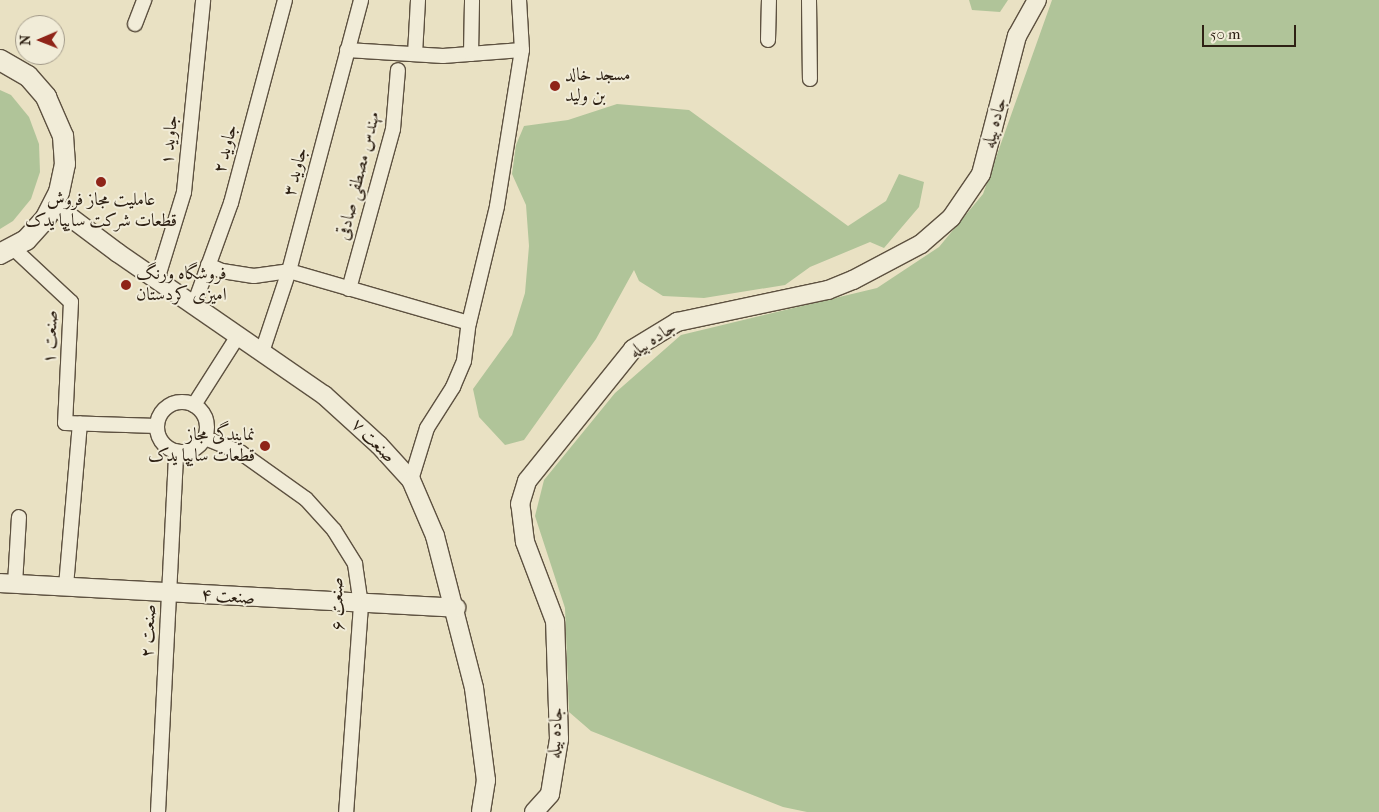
<!DOCTYPE html>
<meta charset="utf-8">
<style>
body{margin:0}
#map{position:relative;width:1379px;height:812px;overflow:hidden;background:#e9e1c3;font-family:"IM FELL French Canon",Amiri,serif}
div>[style]{position:absolute}
.green>*{inset:0;background:#b0c499}
.roads{filter:drop-shadow(1px 0 #5d5140) drop-shadow(-1px 0 #5d5140) drop-shadow(0 1px #5d5140) drop-shadow(0 -1px #5d5140)}
.minor>*{height:14px;margin:-7px;padding:0 7px;transform-origin:7px;border-radius:7px;background:#f1ecd8}
.minor>.ring{margin:-7px;padding:0;box-sizing:content-box;background:none;border:14px solid #f1ecd8;border-radius:50%}
.tertiary>*{height:18px;margin:-9px;padding:0 9px;transform-origin:9px;border-radius:9px;background:#f1ecd8}
.secondary>*{height:20px;margin:-10px;padding:0 10px;transform-origin:10px;border-radius:10px;background:#f1ecd8}
.dots>*{width:14px;height:14px;translate:-50% -50%;box-sizing:border-box;border:2px solid #f1ecd8;border-radius:50%}
span{translate:-50% -50%;white-space:nowrap;text-align:center;line-height:1.15;-webkit-text-stroke:4px #f1ecd8;paint-order:stroke}
.poi-label{font-size:18px;color:#2e2114}
.left{translate:0 -50%;text-align:left}
.right{translate:-100% -50%;text-align:right}
.street-label{font-size:18px;color:#2e2114}
.north{position:absolute;left:15px;top:15px;width:50px;height:50px;box-sizing:border-box;background:#f1ecd8;border:1px solid #a39b8a;border-radius:50%;rotate:269deg;font-size:14px;font-weight:700;line-height:20px;text-align:center;color:#2e2114}
.north::after{content:'';display:block;margin:auto;width:18px;height:22px;background:#8f2418;clip-path:polygon(50% 0,100% 100%,50% 72%,0 100%)}
.scale{position:absolute;left:1202px;top:25px;width:94px;height:22px;box-sizing:border-box;border:2px solid #2e2114;border-top:0;padding-left:6px;font-size:15px;line-height:18px;white-space:nowrap;color:#2e2114;-webkit-text-stroke:4px #f1ecd8;paint-order:stroke}
</style>
<div id="map">
<div class="green">
<div style="clip-path:polygon(969px 0,1008px 0,1000px 12px,972px 10px)"></div>
<div style="clip-path:polygon(1052px 0,1379px 0,1379px 812px,807px 812px,783px 807px,591px 731px,569px 712px,565px 608px,535px 516px,544px 480px,615px 393px,681px 335px,877px 288px,939px 247px,983px 194px)"></div>
<div style="clip-path:polygon(0 90px,11px 95px,29px 117px,39px 144px,40px 172px,31px 199px,13px 221px,0 229px)"></div>
<div style="clip-path:polygon(617px 104px,689px 110px,848px 226px,886px 201px,899px 174px,924px 182px,919px 207px,884px 248px,870px 242px,810px 267px,785px 285px,704px 298px,663px 296px,639px 281px,634px 270px,596px 339px,524px 440px,505px 445px,479px 417px,473px 389px,512px 335px,525px 293px,529px 246px,526px 205px,512px 174px,516px 145px,524px 126px,568px 120px)"></div>
</div>
<div class="roads">
<div class="minor">
<div style="left:809px;top:0;width:79px;rotate:89.3deg"></div>
<div style="left:135px;top:24px;width:26px;rotate:-69deg"></div>
<div style="left:768px;top:40px;width:40px;rotate:-88.6deg"></div>
<div style="left:347px;top:50px;width:96px;rotate:3.6deg"></div>
<div style="left:443px;top:56px;width:79px;rotate:-4.3deg"></div>
<div style="left:415px;top:54px;width:54px;rotate:-86.8deg"></div>
<div style="left:471px;top:54px;width:54px;rotate:-88.9deg"></div>
<div style="left:13px;top:248px;width:79px;rotate:43deg"></div>
<div style="left:71px;top:302px;width:121px;rotate:92.8deg"></div>
<div style="left:65px;top:423px;width:92px;rotate:1.9deg"></div>
<div style="left:208px;top:265px;width:15px;rotate:23deg"></div>
<div style="left:222px;top:271px;width:32px;rotate:9deg"></div>
<div style="left:254px;top:276px;width:35px;rotate:-8deg"></div>
<div style="left:289px;top:271px;width:187px;rotate:16.1deg"></div>
<div style="left:157px;top:280px;width:92px;rotate:-72.9deg"></div>
<div style="left:184px;top:192px;width:193px;rotate:-84.3deg"></div>
<div style="left:349px;top:289px;width:166px;rotate:-74.6deg"></div>
<div style="left:393px;top:129px;width:59px;rotate:-85.2deg"></div>
<div style="left:194px;top:305px;width:109px;rotate:-70.1deg"></div>
<div style="left:231px;top:203px;width:210px;rotate:-75.1deg"></div>
<div style="left:262px;top:352px;width:85px;rotate:-71.6deg"></div>
<div style="left:289px;top:271px;width:280px;rotate:-75.1deg"></div>
<div class="ring" style="left:157px;top:402px;width:36px;height:36px"></div>
<div style="left:194px;top:405px;width:82px;rotate:-57.5deg"></div>
<div style="left:205px;top:438px;width:38px;rotate:22deg"></div>
<div style="left:240px;top:452px;width:81px;rotate:35.5deg"></div>
<div style="left:306px;top:499px;width:42px;rotate:47.9deg"></div>
<div style="left:334px;top:530px;width:40px;rotate:58deg"></div>
<div style="left:355px;top:564px;width:41px;rotate:81.7deg"></div>
<div style="left:361px;top:605px;width:208px;rotate:94.1deg"></div>
<div style="left:411px;top:480px;width:54px;rotate:-72.9deg"></div>
<div style="left:427px;top:428px;width:49px;rotate:-57.6deg"></div>
<div style="left:453px;top:387px;width:28px;rotate:-67deg"></div>
<div style="left:464px;top:361px;width:38px;rotate:-83deg"></div>
<div style="left:469px;top:323px;width:120px;rotate:-76.5deg"></div>
<div style="left:497px;top:206px;width:158px;rotate:-80.9deg"></div>
<div style="left:522px;top:50px;width:50px;rotate:-93.4deg"></div>
<div style="left:15px;top:584px;width:67px;rotate:-86.6deg"></div>
<div style="left:66px;top:586px;width:163px;rotate:-85.1deg"></div>
<div style="left:158px;top:812px;width:361px;rotate:-87.1deg"></div>
</div>
<div class="tertiary">
<div style="left:54px;top:205px;width:80px;rotate:36.9deg"></div>
<div style="left:118px;top:253px;width:250px;rotate:34.6deg"></div>
<div style="left:324px;top:395px;width:74px;rotate:42.3deg"></div>
<div style="left:379px;top:445px;width:47px;rotate:47.6deg"></div>
<div style="left:411px;top:480px;width:61px;rotate:66.8deg"></div>
<div style="left:435px;top:536px;width:157px;rotate:75.6deg"></div>
<div style="left:474px;top:688px;width:93px;rotate:82.6deg"></div>
<div style="left:486px;top:780px;width:32px;rotate:99deg"></div>
<div style="left:0;top:583px;width:457px;rotate:3.1deg"></div>
<div style="left:534px;top:812px;width:24px;rotate:-48deg"></div>
<div style="left:550px;top:794px;width:56px;rotate:-80.7deg"></div>
<div style="left:559px;top:739px;width:118px;rotate:-91.9deg"></div>
<div style="left:555px;top:621px;width:85px;rotate:-110.8deg"></div>
<div style="left:525px;top:542px;width:38px;rotate:-97deg"></div>
<div style="left:520px;top:504px;width:24px;rotate:-73deg"></div>
<div style="left:527px;top:481px;width:169px;rotate:-51.2deg"></div>
<div style="left:633px;top:349px;width:52px;rotate:-31.5deg"></div>
<div style="left:677px;top:322px;width:154px;rotate:-12deg"></div>
<div style="left:828px;top:290px;width:27px;rotate:-22deg"></div>
<div style="left:853px;top:280px;width:77px;rotate:-27.9deg"></div>
<div style="left:921px;top:244px;width:40px;rotate:-41deg"></div>
<div style="left:951px;top:218px;width:53px;rotate:-55.7deg"></div>
<div style="left:981px;top:174px;width:143px;rotate:-75.4deg"></div>
<div style="left:1017px;top:36px;width:41px;rotate:-60.9deg"></div>
</div>
<div class="secondary">
<div style="left:0;top:60px;width:32px;rotate:30deg"></div>
<div style="left:28px;top:76px;width:28px;rotate:49deg"></div>
<div style="left:46px;top:97px;width:43px;rotate:66.4deg"></div>
<div style="left:63px;top:136px;width:28px;rotate:86deg"></div>
<div style="left:65px;top:164px;width:29px;rotate:102deg"></div>
<div style="left:59px;top:192px;width:29px;rotate:117deg"></div>
<div style="left:46px;top:218px;width:30px;rotate:132deg"></div>
<div style="left:26px;top:240px;width:30px;rotate:152deg"></div>
</div>
</div>
<div class="dots">
<div style="left:555px;top:86px;background:#8f2418"></div>
<div style="left:101px;top:182px;background:#8f2418"></div>
<div style="left:126px;top:285px;background:#8f2418"></div>
<div style="left:265px;top:446px;background:#8f2418"></div>
</div>
<div class="poi-label">
<span class="left" style="left:565px;top:86px">مسجد خالد<br>بن ولید</span>
<span style="left:101px;top:211px">عاملیت مجاز فروش<br>قطعات شرکت سایپا یدک</span>
<span class="left" style="left:136px;top:285px">فروشگاه ورنگ<br>امیزی کردستان</span>
<span class="right" style="left:255px;top:446px">نمایندگی مجاز<br>قطعات سایپا یدک</span>
</div>
<div class="street-label">
<span style="left:995px;top:123px;rotate:-75deg">جاده بیله</span>
<span style="left:170px;top:140px;rotate:-84deg">جاوید ۱</span>
<span style="left:226px;top:149px;rotate:-75deg">جاوید ۲</span>
<span style="left:296px;top:172px;rotate:-75deg">جاوید ۳</span>
<span style="left:359px;top:176px;rotate:-76deg">مهندس مصطفی صادقی</span>
<span style="left:51px;top:337px;rotate:-87deg">صنعت ۱</span>
<span style="left:653px;top:340px;rotate:-33deg">جاده بیله</span>
<span style="left:373px;top:441px;rotate:45deg">صنعت ۷</span>
<span style="left:228px;top:597px;rotate:4deg">صنعت ۴</span>
<span style="left:338px;top:604px;rotate:-92deg">صنعت ۶</span>
<span style="left:149px;top:631px;rotate:-87deg">صنعت ۲</span>
<span style="left:556px;top:733px;rotate:-87deg">جاده بیله</span>
</div>
<div class="north">N</div>
<div class="scale">50 m</div>
</div>
